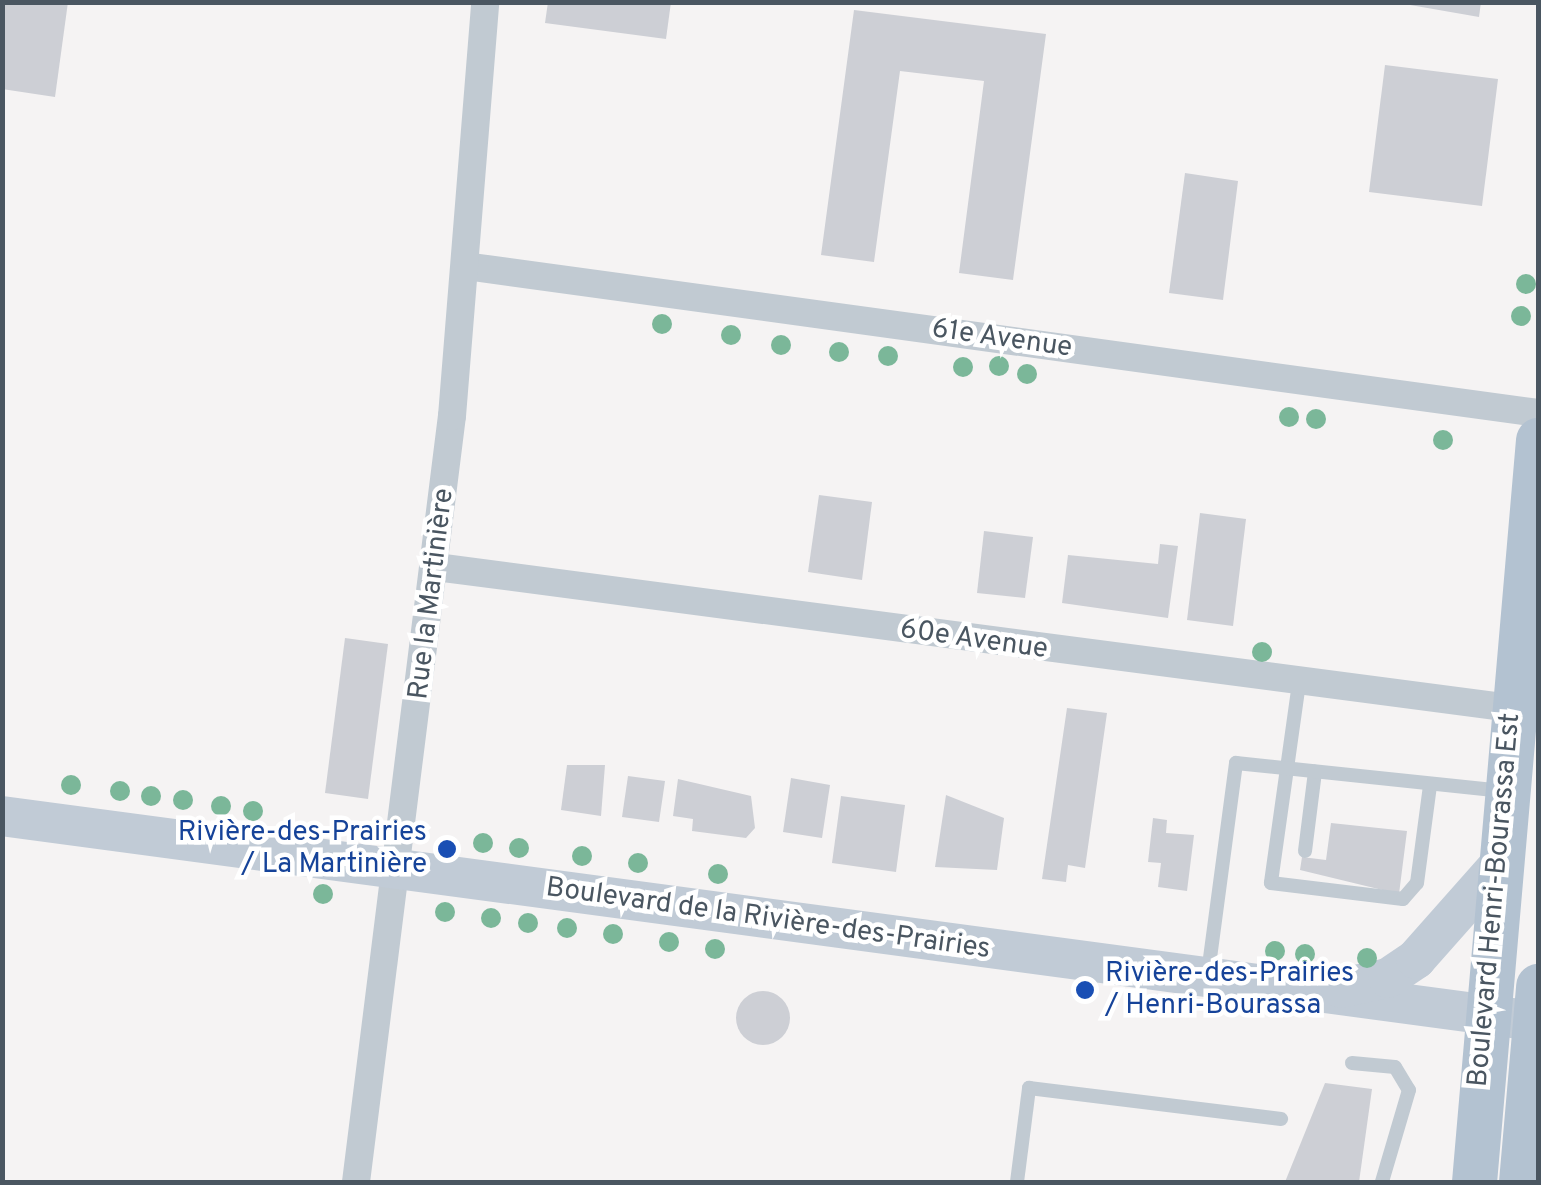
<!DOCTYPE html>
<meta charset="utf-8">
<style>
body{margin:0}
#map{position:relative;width:1541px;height:1185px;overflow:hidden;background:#f5f3f3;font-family:Overpass,sans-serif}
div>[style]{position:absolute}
.building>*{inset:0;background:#cdcfd5}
.round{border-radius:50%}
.lane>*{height:14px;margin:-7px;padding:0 7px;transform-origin:7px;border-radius:7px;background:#c1cad2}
.street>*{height:28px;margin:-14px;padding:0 14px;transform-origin:14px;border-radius:14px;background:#c1cad2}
.secondary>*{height:40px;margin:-20px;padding:0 20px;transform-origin:20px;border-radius:20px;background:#c1cbd6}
.primary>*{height:45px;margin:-22.5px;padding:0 22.5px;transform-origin:22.5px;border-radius:22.5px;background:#b3c2d1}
.trees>*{width:20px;height:20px;margin:-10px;border-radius:50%;background:#7bb799}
.dots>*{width:28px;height:28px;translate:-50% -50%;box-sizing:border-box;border:5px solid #fff;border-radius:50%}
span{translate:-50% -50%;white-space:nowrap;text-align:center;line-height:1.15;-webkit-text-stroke:9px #fff;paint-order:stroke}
.street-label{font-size:28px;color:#4a5661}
.transit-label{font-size:28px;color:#164399}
.right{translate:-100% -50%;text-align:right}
.left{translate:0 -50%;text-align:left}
.frame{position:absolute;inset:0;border:5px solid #4a5661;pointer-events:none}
</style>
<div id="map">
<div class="building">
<div style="clip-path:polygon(2px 2px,68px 2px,55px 97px,2px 89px)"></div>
<div style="clip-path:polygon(548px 2px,671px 2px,666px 39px,545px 23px)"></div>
<div style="clip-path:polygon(1393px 2px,1481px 2px,1479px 17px)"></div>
<div style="clip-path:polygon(854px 10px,1046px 34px,1013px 280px,959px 273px,984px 81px,900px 71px,874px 262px,821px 255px)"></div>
<div style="clip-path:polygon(1385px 65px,1498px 79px,1482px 206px,1369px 192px)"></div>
<div style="clip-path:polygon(1185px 173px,1238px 181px,1223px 300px,1169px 293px)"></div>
<div style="clip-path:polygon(819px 495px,872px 502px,862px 580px,808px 572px)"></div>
<div style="clip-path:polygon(1200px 513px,1246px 519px,1233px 626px,1187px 620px)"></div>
<div style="clip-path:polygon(984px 531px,1033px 537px,1025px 598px,977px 593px)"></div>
<div style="clip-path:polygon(1160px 544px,1178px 546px,1168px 618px,1062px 603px,1068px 555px,1158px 564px)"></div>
<div style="clip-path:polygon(345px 638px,388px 644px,368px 799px,325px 793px)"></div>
<div style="clip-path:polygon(1067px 708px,1107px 713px,1085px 868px,1068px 865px,1066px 882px,1042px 879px)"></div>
<div style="clip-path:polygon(567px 765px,605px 765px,601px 816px,561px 810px)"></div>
<div style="clip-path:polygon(628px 776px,665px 781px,659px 822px,622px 817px)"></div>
<div style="clip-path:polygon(791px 778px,830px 785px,822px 838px,783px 832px)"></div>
<div style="clip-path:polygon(678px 779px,751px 796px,755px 828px,746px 838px,692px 831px,693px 819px,673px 816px)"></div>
<div style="clip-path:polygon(946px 795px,1004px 818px,997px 870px,935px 867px)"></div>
<div style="clip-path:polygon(841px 796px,905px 805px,896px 872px,832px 863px)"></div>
<div style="clip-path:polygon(1153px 818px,1167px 820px,1166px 833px,1194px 835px,1187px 891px,1158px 887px,1161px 863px,1148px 862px)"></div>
<div style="clip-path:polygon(1331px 823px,1407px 831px,1399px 894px,1300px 870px,1302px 857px,1326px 860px)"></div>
<div class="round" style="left:736px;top:991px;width:54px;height:54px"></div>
<div style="clip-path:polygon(1325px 1083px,1372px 1089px,1359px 1182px,1285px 1182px)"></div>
</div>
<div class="lane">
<div style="left:1299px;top:683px;width:202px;rotate:98deg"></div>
<div style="left:1271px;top:883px;width:133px;rotate:6.9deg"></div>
<div style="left:1403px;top:899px;width:21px;rotate:-49deg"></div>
<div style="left:1417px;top:883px;width:99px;rotate:-82.4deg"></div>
<div style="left:1305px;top:851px;width:80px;rotate:-82.8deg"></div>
<div style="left:1208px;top:973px;width:212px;rotate:-82.4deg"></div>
<div style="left:1236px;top:763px;width:266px;rotate:6deg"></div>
<div style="left:1352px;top:1063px;width:43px;rotate:5.3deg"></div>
<div style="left:1395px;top:1067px;width:27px;rotate:59deg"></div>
<div style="left:1409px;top:1090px;width:96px;rotate:106.4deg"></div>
<div style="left:1017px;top:1182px;width:95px;rotate:-82.7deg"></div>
<div style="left:1029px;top:1088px;width:254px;rotate:7deg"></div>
</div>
<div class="street">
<div style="left:465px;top:266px;width:1083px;rotate:7.8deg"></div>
<div style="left:436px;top:567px;width:1085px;rotate:7.47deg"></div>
<div style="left:356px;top:1182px;width:772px;rotate:-82.86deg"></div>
<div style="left:452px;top:416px;width:415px;rotate:-85.4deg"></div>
</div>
<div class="secondary">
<div style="left:2px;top:816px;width:1532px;rotate:7.62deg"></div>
<div style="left:1341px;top:988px;width:48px;rotate:-12deg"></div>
<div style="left:1388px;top:978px;width:34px;rotate:-34deg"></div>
<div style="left:1416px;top:959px;width:128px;rotate:-48.5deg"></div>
</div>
<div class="primary">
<div style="left:1474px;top:1182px;width:745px;rotate:-85.07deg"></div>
<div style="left:1521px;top:1182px;width:197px;rotate:-85deg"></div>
</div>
<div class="trees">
<div style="left:1526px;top:284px"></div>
<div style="left:1521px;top:316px"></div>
<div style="left:662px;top:324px"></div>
<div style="left:731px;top:335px"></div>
<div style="left:781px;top:345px"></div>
<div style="left:839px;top:352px"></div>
<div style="left:888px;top:356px"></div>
<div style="left:999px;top:366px"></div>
<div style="left:963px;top:367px"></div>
<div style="left:1027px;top:374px"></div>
<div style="left:1289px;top:417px"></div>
<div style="left:1316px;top:419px"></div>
<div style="left:1443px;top:440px"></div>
<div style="left:1262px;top:652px"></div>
<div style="left:71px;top:785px"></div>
<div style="left:120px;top:791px"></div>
<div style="left:151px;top:796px"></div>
<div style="left:183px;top:800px"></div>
<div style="left:221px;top:806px"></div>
<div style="left:253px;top:811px"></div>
<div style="left:483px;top:843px"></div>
<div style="left:519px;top:848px"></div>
<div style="left:582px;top:856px"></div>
<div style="left:638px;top:863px"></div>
<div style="left:718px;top:874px"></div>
<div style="left:323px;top:894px"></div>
<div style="left:445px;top:912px"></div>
<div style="left:491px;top:918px"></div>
<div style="left:528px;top:923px"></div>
<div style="left:567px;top:928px"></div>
<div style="left:613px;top:934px"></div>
<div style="left:669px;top:942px"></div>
<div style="left:715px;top:949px"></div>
<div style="left:1275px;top:951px"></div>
<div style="left:1305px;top:954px"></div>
<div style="left:1367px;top:958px"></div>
</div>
<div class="dots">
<div style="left:447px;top:849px;background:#1a4fb4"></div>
<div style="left:1085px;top:990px;background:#1a4fb4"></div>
</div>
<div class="street-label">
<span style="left:1002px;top:339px;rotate:8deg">61e Avenue</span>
<span style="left:432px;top:594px;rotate:-83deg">Rue la Martinière</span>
<span style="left:974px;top:640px;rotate:8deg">60e Avenue</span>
<span style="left:1495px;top:900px;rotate:-85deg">Boulevard Henri-Bourassa Est</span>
<span style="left:768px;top:919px;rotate:8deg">Boulevard de la Rivière-des-Prairies</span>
</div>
<div class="transit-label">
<span class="right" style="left:427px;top:849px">Rivière-des-Prairies<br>/ La Martinière</span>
<span class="left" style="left:1105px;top:990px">Rivière-des-Prairies<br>/ Henri-Bourassa</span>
</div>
<div class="frame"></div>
</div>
